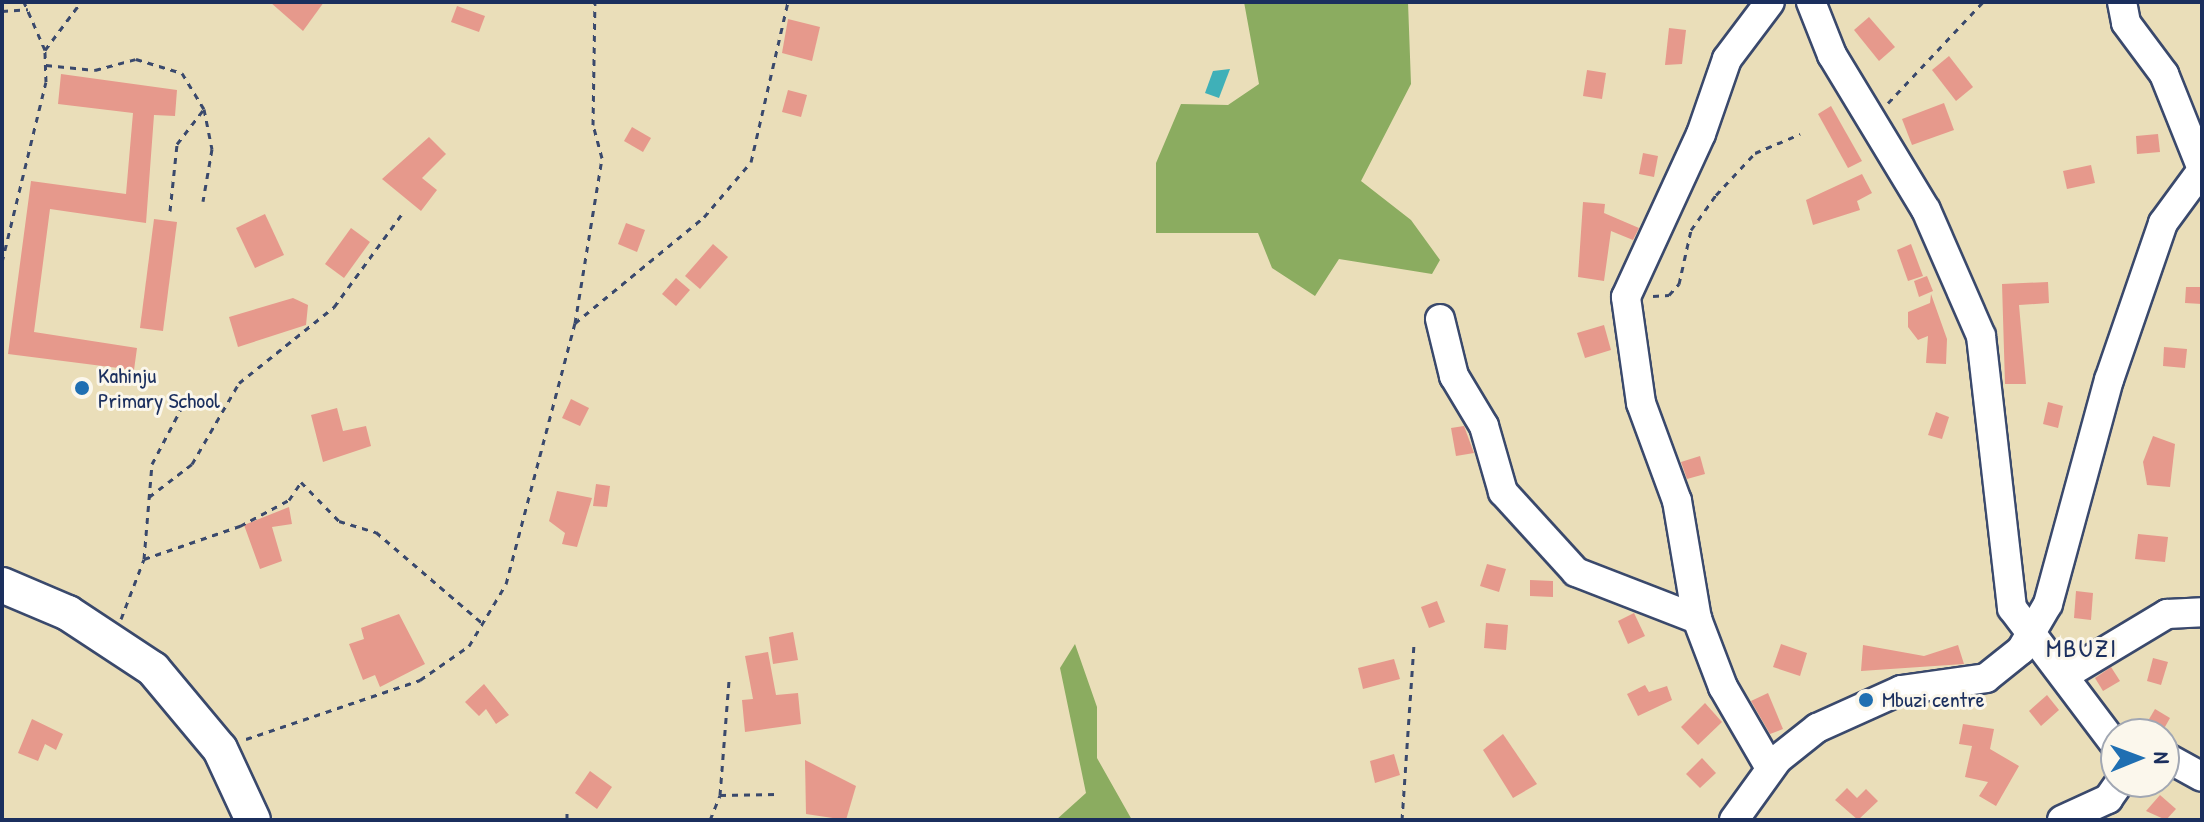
<!DOCTYPE html>
<style>
body{margin:0}
#map{position:relative;width:2204px;height:822px;overflow:hidden;background:#eadeb9;font-family:"Patrick Hand",sans-serif}
div>[style]{position:absolute}
.forest>*{inset:0;background:#8bac60}
.water>*{inset:0;background:#3fb0b8}
.building>*{inset:0;background:#e6998c}
.path>*{height:3px;margin-top:-1.5px;transform-origin:0;background:repeating-linear-gradient(90deg,#3a496c 0 6px,transparent 0 12px)}
.roads{filter:drop-shadow(2px 0 #3a496c) drop-shadow(-2px 0 #3a496c) drop-shadow(0 2px #3a496c) drop-shadow(0 -2px #3a496c)}
.minor>*{height:28px;margin:-14px;padding:0 14px;transform-origin:14px;border-radius:14px;background:#fff}
.major>*{height:34px;margin:-17px;padding:0 17px;transform-origin:17px;border-radius:17px;background:#fff}
.dots>*{width:22px;height:22px;translate:-50% -50%;box-sizing:border-box;border:4px solid #fbf7ec;border-radius:50%}
span{translate:-50% -50%;white-space:nowrap;text-align:center;line-height:1.15;-webkit-text-stroke:6px #fbf7ec;paint-order:stroke}
.poi-label{font-size:22px;color:#1b2f5e}
.left{translate:0 -50%;text-align:left}
.quarter-label{font-size:26px;color:#1b2f5e;letter-spacing:2px}
.frame{position:absolute;inset:0;border:4px solid #1b2f5e;pointer-events:none}
.north{position:absolute;left:2100px;top:718px;width:80px;height:80px;box-sizing:border-box;background:#fbf7ec;border:2px solid #a1a7b3;border-radius:50%;rotate:89deg;font-size:22px;font-weight:700;line-height:32px;text-align:center;color:#1b2f5e}
.north::after{content:'';display:block;margin:auto;width:28px;height:36px;background:#1f6fb2;clip-path:polygon(50% 0,100% 100%,50% 72%,0 100%)}
</style>
<div id="map">
<div class="forest">
<div style="clip-path:polygon(1244px 2px,1408px 2px,1411px 84px,1361px 181px,1411px 220px,1440px 260px,1432px 274px,1339px 259px,1315px 296px,1272px 268px,1258px 233px,1156px 233px,1156px 163px,1181px 104px,1228px 105px,1259px 84px)"></div>
<div style="clip-path:polygon(1075px 644px,1097px 707px,1097px 758px,1132px 820px,1056px 820px,1086px 793px,1060px 668px)"></div>
</div>
<div class="water">
<div style="clip-path:polygon(1230px 69px,1219px 98px,1205px 93px,1213px 71px)"></div>
</div>
<div class="building">
<div style="clip-path:polygon(270px 2px,324px 2px,303px 31px)"></div>
<div style="clip-path:polygon(457px 6px,485px 16px,479px 32px,451px 22px)"></div>
<div style="clip-path:polygon(1869px 17px,1895px 47px,1879px 61px,1854px 30px)"></div>
<div style="clip-path:polygon(788px 19px,820px 27px,812px 61px,782px 53px)"></div>
<div style="clip-path:polygon(1669px 28px,1686px 30px,1682px 64px,1665px 65px)"></div>
<div style="clip-path:polygon(1949px 56px,1973px 87px,1956px 101px,1932px 70px)"></div>
<div style="clip-path:polygon(1587px 70px,1606px 73px,1602px 99px,1583px 96px)"></div>
<div style="clip-path:polygon(61px 74px,177px 90px,175px 116px,154px 115px,146px 223px,50px 209px,34px 332px,137px 348px,134px 370px,8px 354px,31px 181px,126px 194px,133px 113px,58px 104px)"></div>
<div style="clip-path:polygon(788px 90px,807px 95px,801px 117px,782px 112px)"></div>
<div style="clip-path:polygon(1944px 103px,1954px 130px,1912px 145px,1902px 119px)"></div>
<div style="clip-path:polygon(1831px 106px,1862px 161px,1848px 168px,1818px 114px)"></div>
<div style="clip-path:polygon(632px 127px,651px 138px,643px 152px,624px 141px)"></div>
<div style="clip-path:polygon(2158px 134px,2160px 152px,2137px 154px,2136px 136px)"></div>
<div style="clip-path:polygon(429px 137px,446px 154px,422px 178px,437px 190px,421px 211px,382px 179px)"></div>
<div style="clip-path:polygon(1643px 153px,1658px 156px,1654px 177px,1639px 174px)"></div>
<div style="clip-path:polygon(2091px 165px,2095px 183px,2067px 189px,2063px 171px)"></div>
<div style="clip-path:polygon(1862px 174px,1872px 193px,1857px 201px,1860px 210px,1813px 225px,1806px 200px)"></div>
<div style="clip-path:polygon(1583px 202px,1605px 204px,1604px 213px,1639px 228px,1633px 240px,1611px 231px,1604px 281px,1578px 277px)"></div>
<div style="clip-path:polygon(265px 214px,284px 255px,255px 268px,236px 228px)"></div>
<div style="clip-path:polygon(154px 219px,177px 222px,163px 331px,140px 328px)"></div>
<div style="clip-path:polygon(626px 223px,645px 230px,637px 252px,618px 244px)"></div>
<div style="clip-path:polygon(351px 228px,370px 242px,344px 278px,325px 264px)"></div>
<div style="clip-path:polygon(713px 244px,728px 257px,700px 289px,685px 276px)"></div>
<div style="clip-path:polygon(1911px 244px,1923px 276px,1908px 281px,1897px 250px)"></div>
<div style="clip-path:polygon(1927px 276px,1933px 291px,1919px 297px,1914px 281px)"></div>
<div style="clip-path:polygon(676px 278px,690px 290px,676px 306px,662px 294px)"></div>
<div style="clip-path:polygon(2048px 282px,2049px 303px,2019px 305px,2026px 384px,2005px 384px,2002px 284px)"></div>
<div style="clip-path:polygon(2186px 287px,2202px 287px,2202px 304px,2185px 303px)"></div>
<div style="clip-path:polygon(1931px 294px,1947px 339px,1946px 364px,1926px 363px,1928px 336px,1918px 340px,1908px 327px,1908px 312px,1930px 303px)"></div>
<div style="clip-path:polygon(293px 298px,308px 305px,306px 325px,238px 347px,229px 317px)"></div>
<div style="clip-path:polygon(1604px 325px,1611px 350px,1585px 358px,1577px 333px)"></div>
<div style="clip-path:polygon(2164px 347px,2187px 349px,2185px 368px,2163px 366px)"></div>
<div style="clip-path:polygon(571px 399px,589px 408px,580px 426px,562px 418px)"></div>
<div style="clip-path:polygon(2048px 402px,2063px 406px,2058px 428px,2043px 424px)"></div>
<div style="clip-path:polygon(337px 408px,343px 431px,366px 426px,371px 446px,323px 462px,311px 415px)"></div>
<div style="clip-path:polygon(1936px 412px,1949px 417px,1942px 439px,1928px 435px)"></div>
<div style="clip-path:polygon(1464px 426px,1474px 453px,1456px 456px,1451px 428px)"></div>
<div style="clip-path:polygon(2153px 436px,2175px 444px,2170px 487px,2147px 485px,2143px 462px)"></div>
<div style="clip-path:polygon(1700px 456px,1705px 474px,1687px 479px,1681px 462px)"></div>
<div style="clip-path:polygon(596px 484px,610px 486px,607px 507px,593px 506px)"></div>
<div style="clip-path:polygon(557px 491px,592px 498px,577px 547px,562px 544px,565px 533px,549px 521px)"></div>
<div style="clip-path:polygon(289px 507px,292px 524px,272px 527px,282px 561px,260px 569px,244px 525px)"></div>
<div style="clip-path:polygon(2138px 534px,2168px 537px,2165px 562px,2135px 559px)"></div>
<div style="clip-path:polygon(1487px 564px,1506px 569px,1499px 592px,1480px 586px)"></div>
<div style="clip-path:polygon(1530px 580px,1553px 581px,1553px 597px,1530px 596px)"></div>
<div style="clip-path:polygon(2076px 591px,2093px 593px,2091px 620px,2074px 618px)"></div>
<div style="clip-path:polygon(1437px 601px,1445px 622px,1429px 628px,1421px 607px)"></div>
<div style="clip-path:polygon(1634px 613px,1645px 636px,1628px 644px,1618px 621px)"></div>
<div style="clip-path:polygon(399px 614px,425px 664px,380px 687px,375px 675px,363px 680px,349px 644px,364px 639px,361px 628px)"></div>
<div style="clip-path:polygon(1486px 623px,1508px 625px,1506px 650px,1484px 648px)"></div>
<div style="clip-path:polygon(793px 632px,798px 660px,773px 664px,769px 637px)"></div>
<div style="clip-path:polygon(1781px 644px,1807px 653px,1800px 676px,1773px 667px)"></div>
<div style="clip-path:polygon(1863px 645px,1924px 656px,1958px 645px,1964px 664px,1861px 671px)"></div>
<div style="clip-path:polygon(768px 652px,776px 695px,798px 693px,801px 724px,745px 732px,742px 700px,753px 699px,745px 656px)"></div>
<div style="clip-path:polygon(2153px 658px,2168px 662px,2161px 685px,2147px 681px)"></div>
<div style="clip-path:polygon(1394px 659px,1400px 679px,1363px 689px,1358px 668px)"></div>
<div style="clip-path:polygon(2111px 667px,2120px 681px,2103px 691px,2095px 678px)"></div>
<div style="clip-path:polygon(484px 684px,509px 715px,496px 724px,486px 709px,479px 716px,465px 702px)"></div>
<div style="clip-path:polygon(1645px 685px,1649px 692px,1667px 686px,1672px 700px,1638px 716px,1627px 694px)"></div>
<div style="clip-path:polygon(1768px 693px,1783px 729px,1770px 734px,1751px 701px)"></div>
<div style="clip-path:polygon(2047px 695px,2059px 710px,2041px 726px,2029px 711px)"></div>
<div style="clip-path:polygon(1705px 703px,1722px 722px,1698px 745px,1681px 727px)"></div>
<div style="clip-path:polygon(2155px 709px,2170px 718px,2161px 734px,2145px 726px)"></div>
<div style="clip-path:polygon(32px 719px,63px 734px,56px 750px,45px 744px,38px 761px,18px 753px)"></div>
<div style="clip-path:polygon(1963px 724px,1994px 729px,1990px 749px,2019px 766px,1996px 806px,1979px 796px,1988px 782px,1965px 777px,1972px 746px,1959px 744px)"></div>
<div style="clip-path:polygon(1503px 734px,1537px 784px,1513px 798px,1483px 750px)"></div>
<div style="clip-path:polygon(1394px 754px,1400px 775px,1375px 783px,1370px 761px)"></div>
<div style="clip-path:polygon(1702px 758px,1716px 773px,1700px 788px,1686px 774px)"></div>
<div style="clip-path:polygon(805px 760px,856px 786px,846px 820px,806px 814px)"></div>
<div style="clip-path:polygon(590px 771px,612px 787px,597px 809px,575px 793px)"></div>
<div style="clip-path:polygon(1847px 788px,1857px 798px,1866px 789px,1878px 801px,1858px 820px,1835px 800px)"></div>
<div style="clip-path:polygon(2160px 795px,2176px 809px,2166px 820px,2146px 811px)"></div>
</div>
<div class="path">
<div style="left:2px;top:11px;width:26px;rotate:-4deg"></div>
<div style="left:45px;top:50px;width:60px;rotate:-53.1deg"></div>
<div style="left:46px;top:65px;width:49px;rotate:5.8deg"></div>
<div style="left:95px;top:70px;width:42px;rotate:-15deg"></div>
<div style="left:136px;top:59px;width:48px;rotate:16.9deg"></div>
<div style="left:182px;top:73px;width:42px;rotate:58.6deg"></div>
<div style="left:204px;top:109px;width:41px;rotate:78.7deg"></div>
<div style="left:212px;top:149px;width:53px;rotate:99.8deg"></div>
<div style="left:1888px;top:103px;width:139px;rotate:-46.8deg"></div>
<div style="left:170px;top:211px;width:67px;rotate:-84deg"></div>
<div style="left:177px;top:144px;width:44px;rotate:-52.4deg"></div>
<div style="left:2px;top:262px;width:185px;rotate:-76.3deg"></div>
<div style="left:46px;top:82px;width:32px;rotate:-92deg"></div>
<div style="left:45px;top:50px;width:52px;rotate:-113.6deg"></div>
<div style="left:1653px;top:296px;width:16px;rotate:-4deg"></div>
<div style="left:1669px;top:295px;width:15px;rotate:-48deg"></div>
<div style="left:1679px;top:284px;width:55px;rotate:-77.5deg"></div>
<div style="left:1691px;top:230px;width:43px;rotate:-54.5deg"></div>
<div style="left:1716px;top:195px;width:57px;rotate:-47.1deg"></div>
<div style="left:1755px;top:153px;width:49px;rotate:-22.9deg"></div>
<div style="left:575px;top:323px;width:167px;rotate:-80.7deg"></div>
<div style="left:602px;top:158px;width:34px;rotate:-105deg"></div>
<div style="left:593px;top:125px;width:123px;rotate:-89.1deg"></div>
<div style="left:149px;top:497px;width:54px;rotate:-37.5deg"></div>
<div style="left:192px;top:464px;width:94px;rotate:-59.9deg"></div>
<div style="left:239px;top:383px;width:122px;rotate:-38.7deg"></div>
<div style="left:334px;top:307px;width:119px;rotate:-53.9deg"></div>
<div style="left:144px;top:559px;width:102px;rotate:-19deg"></div>
<div style="left:240px;top:526px;width:55px;rotate:-28deg"></div>
<div style="left:289px;top:500px;width:22px;rotate:-56deg"></div>
<div style="left:301px;top:482px;width:54px;rotate:45.7deg"></div>
<div style="left:339px;top:521px;width:39px;rotate:17deg"></div>
<div style="left:376px;top:532px;width:140px;rotate:40.6deg"></div>
<div style="left:121px;top:619px;width:64px;rotate:-69deg"></div>
<div style="left:144px;top:559px;width:95px;rotate:-85.2deg"></div>
<div style="left:152px;top:464px;width:67px;rotate:-62.3deg"></div>
<div style="left:246px;top:739px;width:184px;rotate:-18.7deg"></div>
<div style="left:420px;top:680px;width:60px;rotate:-34.8deg"></div>
<div style="left:469px;top:646px;width:72px;rotate:-59.2deg"></div>
<div style="left:506px;top:584px;width:270px;rotate:-75.2deg"></div>
<div style="left:575px;top:323px;width:167px;rotate:-39.4deg"></div>
<div style="left:704px;top:217px;width:72px;rotate:-49.5deg"></div>
<div style="left:751px;top:162px;width:164px;rotate:-77deg"></div>
<div style="left:720px;top:795px;width:57px;rotate:-1deg"></div>
<div style="left:567px;top:813px;width:7px;rotate:90deg"></div>
<div style="left:710px;top:820px;width:27px;rotate:-68deg"></div>
<div style="left:720px;top:795px;width:114px;rotate:-85.5deg"></div>
<div style="left:1402px;top:820px;width:175px;rotate:-86.1deg"></div>
</div>
<div class="roads">
<div class="minor">
<div style="left:1811px;top:2px;width:57px;rotate:68.4deg"></div>
<div style="left:1832px;top:55px;width:181px;rotate:58.8deg"></div>
<div style="left:1926px;top:210px;width:137px;rotate:66.4deg"></div>
<div style="left:1981px;top:336px;width:274px;rotate:83.5deg"></div>
<div style="left:2012px;top:608px;width:173px;rotate:53deg"></div>
<div style="left:2122px;top:2px;width:21px;rotate:79deg"></div>
<div style="left:2126px;top:23px;width:64px;rotate:53.3deg"></div>
<div style="left:2164px;top:74px;width:102px;rotate:68.2deg"></div>
<div style="left:1440px;top:319px;width:59px;rotate:76.2deg"></div>
<div style="left:1454px;top:376px;width:58px;rotate:59deg"></div>
<div style="left:1484px;top:426px;width:69px;rotate:73.9deg"></div>
<div style="left:1503px;top:492px;width:108px;rotate:47.6deg"></div>
<div style="left:1576px;top:572px;width:130px;rotate:21.2deg"></div>
<div style="left:2067px;top:674px;width:117px;rotate:-31deg"></div>
<div style="left:2167px;top:614px;width:35px;rotate:-3deg"></div>
<div style="left:2164px;top:756px;width:43px;rotate:28.9deg"></div>
<div style="left:1770px;top:768px;width:94px;rotate:-120.1deg"></div>
<div style="left:1723px;top:687px;width:73px;rotate:-110.9deg"></div>
<div style="left:1697px;top:619px;width:120px;rotate:-99.6deg"></div>
<div style="left:1677px;top:501px;width:104px;rotate:-110.2deg"></div>
<div style="left:1641px;top:403px;width:107px;rotate:-98.1deg"></div>
<div style="left:1626px;top:297px;width:179px;rotate:-65.3deg"></div>
<div style="left:1701px;top:134px;width:79px;rotate:-70.9deg"></div>
<div style="left:1727px;top:59px;width:71px;rotate:-53deg"></div>
<div style="left:1734px;top:820px;width:75px;rotate:-54.2deg"></div>
<div style="left:1778px;top:759px;width:50px;rotate:-38.5deg"></div>
<div style="left:1817px;top:728px;width:92px;rotate:-24.3deg"></div>
<div style="left:1901px;top:690px;width:86px;rotate:-8deg"></div>
<div style="left:1986px;top:678px;width:45px;rotate:-38.7deg"></div>
<div style="left:2021px;top:650px;width:53px;rotate:-59.6deg"></div>
<div style="left:2048px;top:604px;width:232px;rotate:-74.8deg"></div>
<div style="left:2109px;top:380px;width:166px;rotate:-71deg"></div>
<div style="left:2163px;top:223px;width:66px;rotate:-53.7deg"></div>
<div style="left:2062px;top:820px;width:51px;rotate:-24.5deg"></div>
<div style="left:2108px;top:799px;width:21px;rotate:-55deg"></div>
</div>
<div class="major">
<div style="left:2px;top:585px;width:72px;rotate:23deg"></div>
<div style="left:68px;top:613px;width:102px;rotate:33.4deg"></div>
<div style="left:153px;top:669px;width:104px;rotate:50.1deg"></div>
<div style="left:220px;top:749px;width:78px;rotate:65.1deg"></div>
</div>
</div>
<div class="dots">
<div style="left:82px;top:388px;background:#1f6fb2"></div>
<div style="left:1866px;top:700px;background:#1f6fb2"></div>
</div>
<div class="poi-label">
<span class="left" style="left:98px;top:388px">Kahinju<br>Primary School</span>
<span class="left" style="left:1882px;top:700px">Mbuzi centre</span>
</div>
<div class="quarter-label">
<span style="left:2082px;top:648px">MBUZI</span>
</div>
<div class="frame"></div>
<div class="north">N</div>
</div>
